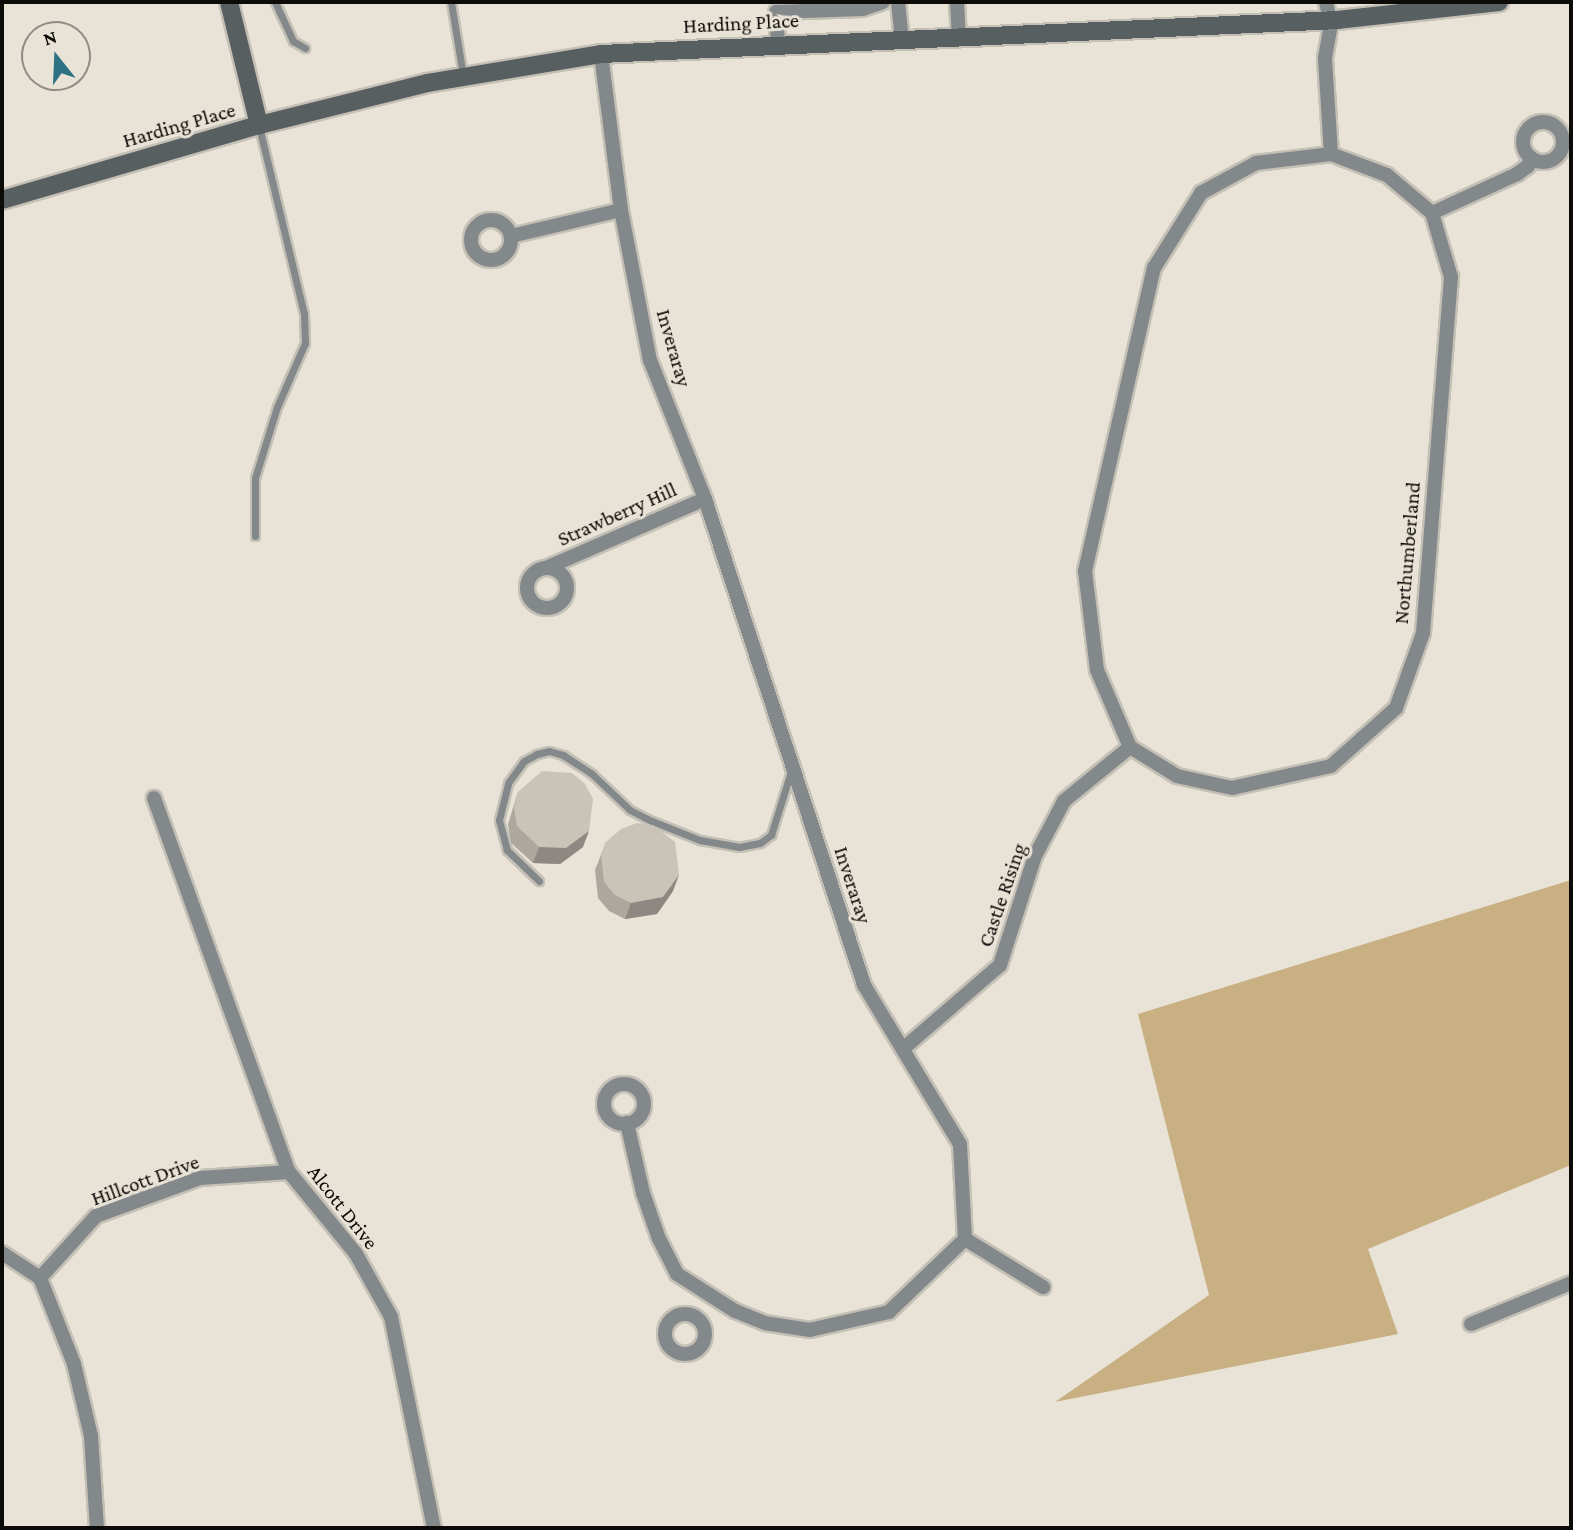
<!DOCTYPE html>
<html>
<head>
<meta charset="utf-8">
<style>
	body { margin:0 }
	#map { position:relative; width:1573px; height:1530px; overflow:hidden; background:#e8e2d7; font-family:"Crimson Pro",serif }
	div>[style] { position:absolute }
	.green>* { inset:0; background:#c9b083 }
	.roads { filter:drop-shadow(2px 0 #c5c0b6) drop-shadow(-2px 0 #c5c0b6) drop-shadow(0 2px #c5c0b6) drop-shadow(0 -2px #c5c0b6) }
	.lane>* { height:7px; margin:-3.5px; padding:0 3.5px; transform-origin:3.5px; border-radius:3.5px; background:#83898b }
	.street>* { height:14px; margin:-7px; padding:0 7px; transform-origin:7px; border-radius:7px; background:#83898b }
	.street>.ring { margin:-7px; padding:0; box-sizing:content-box; background:none; border:14px solid #83898b; border-radius:50% }
	.secondary>* { height:18px; margin:-9px; padding:0 9px; transform-origin:9px; border-radius:9px; background:#575f61 }
	.wall>* { inset:0; background:#ada89e }
	.shaded-wall>* { inset:0; background:#8d8881 }
	.building>* { inset:0; background:#c9c3b8 }
	span { translate:-50% -50%; white-space:nowrap; text-align:center; line-height:1.15; -webkit-text-stroke:6px #e8e2d7; paint-order:stroke }
	.street-label { font-size:21px; color:#0d0b08 }
	.frame { position:absolute; inset:0; border:4px solid #0d0b08; pointer-events:none }
	.north { position:absolute; left:21px; top:21px; width:70px; height:70px; box-sizing:border-box; background:#e8e2d7; border:2px solid #908c84; border-radius:50%; rotate:342deg; font-size:19px; font-weight:700; line-height:28px; text-align:center; color:#0d0b08 }
	.north::after { content:''; display:block; margin:auto; width:24px; height:32px; background:#2e7182; clip-path:polygon(50% 0,100% 100%,50% 72%,0 100%) }
</style>
</head>
<body>
<div id="map">
	<div class="green">
		<i style="clip-path:polygon(1571px 880px,1571px 1165px,1368px 1249px,1398px 1334px,1055px 1402px,1209px 1295px,1138px 1014px)"></i>
	</div>
	<div class="roads">
		<div class="lane">
			<i style="left:275px;top:2px;width:43px;rotate:65.2deg"></i>
			<i style="left:293px;top:41px;width:14px;rotate:30deg"></i>
			<i style="left:451px;top:2px;width:74px;rotate:80.7deg"></i>
			<i style="left:255px;top:536px;width:58px;rotate:-90deg"></i>
			<i style="left:255px;top:478px;width:74px;rotate:-72.8deg"></i>
			<i style="left:277px;top:407px;width:70px;rotate:-66.4deg"></i>
			<i style="left:305px;top:343px;width:29px;rotate:-92deg"></i>
			<i style="left:304px;top:314px;width:193px;rotate:-103.5deg"></i>
			<i style="left:539px;top:881px;width:45px;rotate:-135.9deg"></i>
			<i style="left:507px;top:850px;width:31px;rotate:-105deg"></i>
			<i style="left:499px;top:820px;width:38px;rotate:-76deg"></i>
			<i style="left:508px;top:783px;width:27px;rotate:-54deg"></i>
			<i style="left:524px;top:761px;width:15px;rotate:-28deg"></i>
			<i style="left:537px;top:754px;width:12px;rotate:-14deg"></i>
			<i style="left:549px;top:751px;width:15px;rotate:16deg"></i>
			<i style="left:563px;top:755px;width:35px;rotate:33deg"></i>
			<i style="left:592px;top:774px;width:52px;rotate:43.5deg"></i>
			<i style="left:630px;top:810px;width:25px;rotate:27deg"></i>
			<i style="left:652px;top:821px;width:52px;rotate:21.6deg"></i>
			<i style="left:700px;top:840px;width:40px;rotate:10deg"></i>
			<i style="left:739px;top:847px;width:21px;rotate:-11deg"></i>
			<i style="left:760px;top:843px;width:14px;rotate:-36deg"></i>
			<i style="left:771px;top:835px;width:67px;rotate:-72.6deg"></i>
		</div>
		<div class="street">
			<i style="left:898px;top:2px;width:38px;rotate:84deg"></i>
			<i style="left:957px;top:2px;width:37px;rotate:87deg"></i>
			<i style="left:1326px;top:2px;width:19px;rotate:78deg"></i>
			<i style="left:778px;top:45px;width:33px;rotate:-93deg"></i>
			<i style="left:776px;top:12px;width:87px;rotate:-2deg"></i>
			<i style="left:863px;top:9px;width:21px;rotate:-19deg"></i>
			<i style="left:601px;top:54px;width:157px;rotate:82.7deg"></i>
			<i style="left:621px;top:210px;width:153px;rotate:79.1deg"></i>
			<i style="left:650px;top:360px;width:149px;rotate:68.4deg"></i>
			<i style="left:705px;top:499px;width:511px;rotate:71.88deg"></i>
			<i style="left:864px;top:985px;width:186px;rotate:58.9deg"></i>
			<i style="left:960px;top:1144px;width:95px;rotate:87deg"></i>
			<i style="left:965px;top:1239px;width:105px;rotate:136.2deg"></i>
			<i style="left:889px;top:1312px;width:81px;rotate:167.2deg"></i>
			<i style="left:810px;top:1330px;width:46px;rotate:-171.2deg"></i>
			<i style="left:765px;top:1323px;width:32px;rotate:-158deg"></i>
			<i style="left:735px;top:1311px;width:69px;rotate:-147.5deg"></i>
			<i style="left:677px;top:1274px;width:39px;rotate:-117deg"></i>
			<i style="left:659px;top:1239px;width:49px;rotate:-109.2deg"></i>
			<i style="left:643px;top:1193px;width:72px;rotate:-102.9deg"></i>
			<i class="ring" style="left:1523px;top:122px;width:26px;height:26px"></i>
			<i style="left:1331px;top:154px;width:60px;rotate:20.6deg"></i>
			<i style="left:1387px;top:175px;width:59px;rotate:40.2deg"></i>
			<i style="left:1432px;top:213px;width:67px;rotate:73.5deg"></i>
			<i style="left:1451px;top:277px;width:357px;rotate:94.5deg"></i>
			<i style="left:1423px;top:633px;width:80px;rotate:109.8deg"></i>
			<i style="left:1396px;top:708px;width:87px;rotate:138.3deg"></i>
			<i style="left:1331px;top:766px;width:101px;rotate:167.5deg"></i>
			<i style="left:1232px;top:788px;width:56px;rotate:-167.7deg"></i>
			<i style="left:1177px;top:776px;width:55px;rotate:-148.3deg"></i>
			<i style="left:1130px;top:747px;width:84px;rotate:-113.2deg"></i>
			<i style="left:1097px;top:670px;width:100px;rotate:-96.9deg"></i>
			<i style="left:1085px;top:571px;width:311px;rotate:-77.2deg"></i>
			<i style="left:1154px;top:268px;width:89px;rotate:-57.9deg"></i>
			<i style="left:1201px;top:193px;width:63px;rotate:-28.6deg"></i>
			<i style="left:1256px;top:163px;width:76px;rotate:-6.8deg"></i>
			<i style="left:1331px;top:154px;width:96px;rotate:-93.6deg"></i>
			<i style="left:1325px;top:58px;width:39px;rotate:-80deg"></i>
			<i style="left:1432px;top:213px;width:94px;rotate:-24.6deg"></i>
			<i style="left:1517px;top:174px;width:14px;rotate:-36deg"></i>
			<i style="left:1528px;top:166px;width:9px;rotate:-72deg"></i>
			<i class="ring" style="left:471px;top:220px;width:26px;height:26px"></i>
			<i style="left:511px;top:236px;width:113px;rotate:-13.3deg"></i>
			<i class="ring" style="left:527px;top:568px;width:26px;height:26px"></i>
			<i style="left:546px;top:568px;width:173px;rotate:-23.5deg"></i>
			<i style="left:154px;top:798px;width:398px;rotate:70.2deg"></i>
			<i style="left:289px;top:1172px;width:106px;rotate:50.7deg"></i>
			<i style="left:356px;top:1254px;width:72px;rotate:60.9deg"></i>
			<i style="left:391px;top:1317px;width:215px;rotate:78.5deg"></i>
			<i style="left:904px;top:1048px;width:127px;rotate:-40.8deg"></i>
			<i style="left:1000px;top:965px;width:114px;rotate:-72.2deg"></i>
			<i style="left:1035px;top:856px;width:62px;rotate:-62.2deg"></i>
			<i style="left:1064px;top:801px;width:85px;rotate:-39.3deg"></i>
			<i class="ring" style="left:604px;top:1084px;width:26px;height:26px"></i>
			<i style="left:965px;top:1239px;width:92px;rotate:31.6deg"></i>
			<i style="left:2px;top:1253px;width:45px;rotate:33.3deg"></i>
			<i style="left:40px;top:1278px;width:92px;rotate:68.4deg"></i>
			<i style="left:74px;top:1364px;width:74px;rotate:76.7deg"></i>
			<i style="left:91px;top:1436px;width:92px;rotate:86.3deg"></i>
			<i style="left:40px;top:1278px;width:84px;rotate:-47.9deg"></i>
			<i style="left:96px;top:1216px;width:111px;rotate:-20.1deg"></i>
			<i style="left:200px;top:1178px;width:89px;rotate:-3.9deg"></i>
			<i class="ring" style="left:665px;top:1314px;width:26px;height:26px"></i>
			<i style="left:1471px;top:1324px;width:108px;rotate:-22.3deg"></i>
		</div>
		<div class="secondary">
			<i style="left:229px;top:2px;width:127px;rotate:76.3deg"></i>
			<i style="left:2px;top:200px;width:268px;rotate:-16.3deg"></i>
			<i style="left:259px;top:125px;width:174px;rotate:-14deg"></i>
			<i style="left:428px;top:83px;width:175px;rotate:-9.5deg"></i>
			<i style="left:601px;top:54px;width:737px;rotate:-2.64deg"></i>
			<i style="left:1337px;top:20px;width:163px;rotate:-6.3deg"></i>
		</div>
	</div>
	<div class="wall">
		<i style="clip-path:polygon(518px 792px,583px 847px,560px 864px,533px 863px,511px 843px,508px 824px)"></i>
		<i style="clip-path:polygon(606px 842px,673px 891px,657px 914px,625px 919px,609px 911px,598px 898px,595px 870px)"></i>
	</div>
	<div class="shaded-wall">
		<i style="clip-path:polygon(589px 831px,583px 847px,560px 864px,533px 863px,539px 847px)"></i>
		<i style="clip-path:polygon(679px 875px,673px 891px,657px 914px,625px 919px,631px 903px)"></i>
	</div>
	<div class="building">
		<i style="clip-path:polygon(542px 771px,572px 773px,585px 784px,593px 799px,589px 831px,566px 848px,539px 847px,517px 826px,514px 808px,518px 792px)"></i>
		<i style="clip-path:polygon(637px 823px,653px 825px,675px 842px,679px 875px,663px 897px,631px 903px,615px 895px,604px 882px,601px 854px,606px 842px,621px 829px)"></i>
	</div>
	<div class="street-label">
		<span style="left:741px;top:23px;rotate:-3deg">Harding Place</span>
		<span style="left:179px;top:125px;rotate:-16deg">Harding Place</span>
		<span style="left:674px;top:348px;rotate:74deg">Inveraray</span>
		<span style="left:617px;top:514px;rotate:-24deg">Strawberry Hill</span>
		<span style="left:1407px;top:553px;rotate:-85deg">Northumberland</span>
		<span style="left:853px;top:885px;rotate:72deg">Inveraray</span>
		<span style="left:1002px;top:895px;rotate:-71deg">Castle Rising</span>
		<span style="left:145px;top:1180px;rotate:-20deg">Hillcott Drive</span>
		<span style="left:343px;top:1207px;rotate:52deg">Alcott Drive</span>
	</div>
	<div class="frame"></div>
	<div class="north">N</div>
</div>
</body>
</html>
